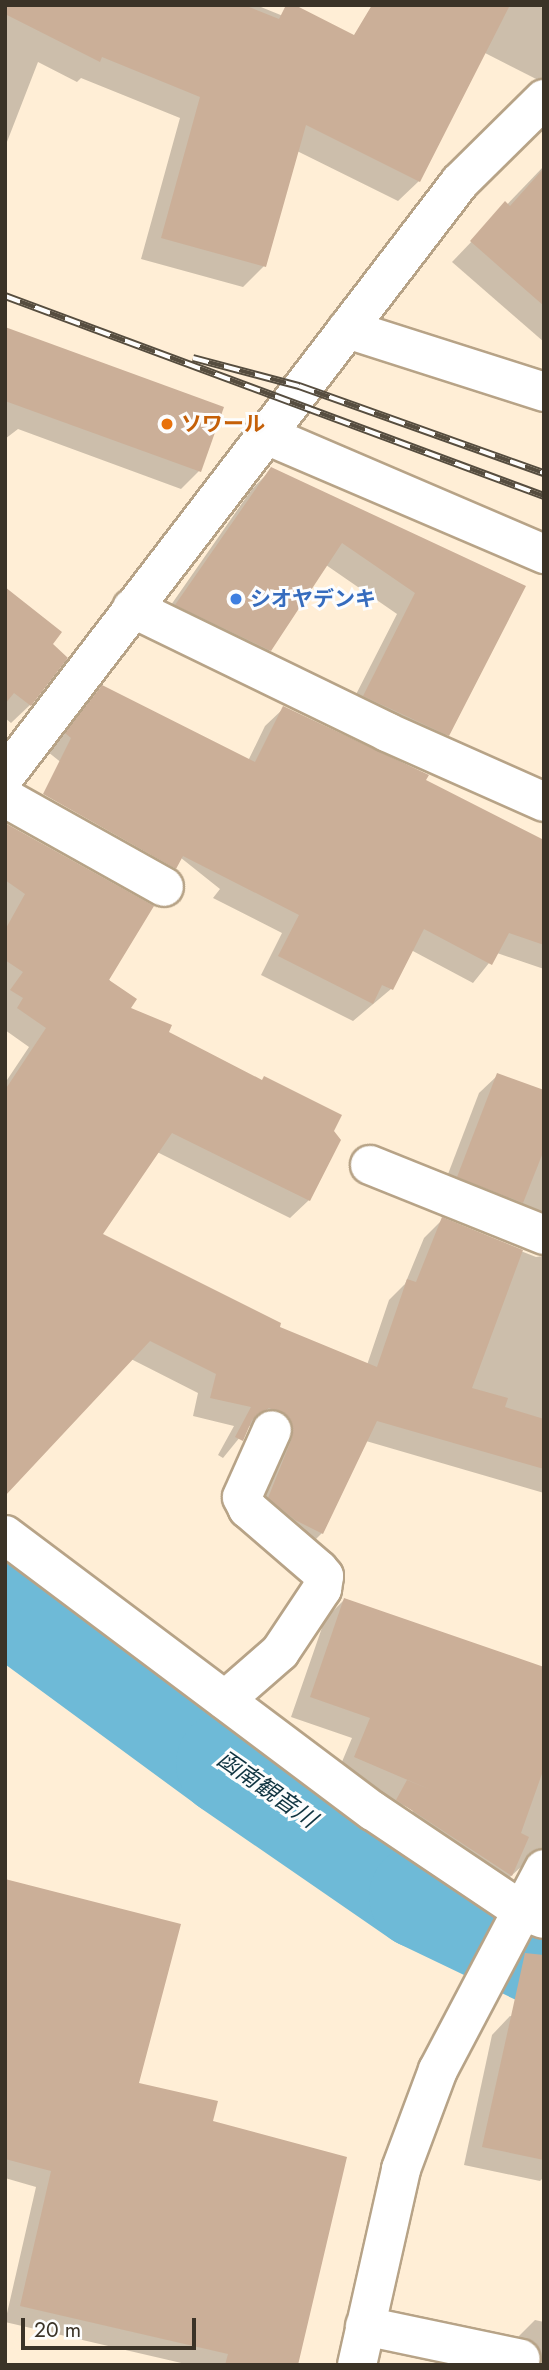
<!DOCTYPE html>
<html>
<head>
<meta charset="utf-8">
<style>
	body { margin:0 }
	#map { position:relative; width:549px; height:2370px; overflow:hidden; background:#ffeed6; font-family:Jost,"Noto Sans JP",sans-serif }
	div>[style] { position:absolute }
	.shadow>* { inset:0; background:#0003 }
	.river>* { height:105px; margin:-52.5px; padding:0 52.5px; transform-origin:52.5px; border-radius:52.5px; background:#6ebad7 }
	.building>* { inset:0; background:#cbaf98 }
	.roads { filter:drop-shadow(2px 0 #b7a387) drop-shadow(-2px 0 #b7a387) drop-shadow(0 2px #b7a387) drop-shadow(0 -2px #b7a387) }
	.minor>* { height:38px; margin:-19px; padding:0 19px; transform-origin:19px; border-radius:19px; background:#fff }
	.rail>* { height:8px; margin-top:-4px; transform-origin:0; background:repeating-linear-gradient(90deg,#fdfdfd 0 16px,#564d3f 0 32px); box-sizing:border-box; border-block:2px solid #564d3f }
	.dots>* { width:19px; height:19px; translate:-50% -50%; box-sizing:border-box; border:4px solid #fdfdfd; border-radius:50% }
	span { translate:-50% -50%; white-space:nowrap; text-align:center; line-height:1.15; -webkit-text-stroke:6px #fdfdfd; paint-order:stroke }
	.food-label { font-size:21px; color:#c56008; font-weight:700 }
	.left { translate:0 -50%; text-align:left }
	.shop-label { font-size:21px; color:#366cbe; font-weight:700 }
	.water-label { font-size:23px; color:#103441; font-style:italic }
	.frame { position:absolute; inset:0; border:7px solid #3b3327; pointer-events:none }
	.scale { position:absolute; left:21px; top:2318px; width:175px; height:32px; box-sizing:border-box; border:4px solid #3b3327; border-top:0; padding-left:9px; font-size:21px; line-height:24px; white-space:nowrap; color:#3b3327; -webkit-text-stroke:5px #fdfdfd; paint-order:stroke }
</style>
</head>
<body>
<div id="map">
	<div class="shadow">
		<i style="clip-path:polygon(5px 5px,256px 5px,465px 90px,419px 181px,398px 201px,297px 151px,264px 266px,243px 287px,141px 259px,180px 118px,81px 78px,77px 82px,38px 62px,5px 147px)"></i>
		<i style="clip-path:polygon(391px 5px,538px 5px,544px 9px,544px 83px)"></i>
		<i style="clip-path:polygon(544px 166px,544px 342px,452px 262px)"></i>
		<i style="clip-path:polygon(5px 329px,199px 471px,181px 489px,18px 429px,5px 439px)"></i>
		<i style="clip-path:polygon(272px 469px,524px 587px,447px 734px,428px 754px,345px 716px,397px 614px,326px 565px,270px 650px,250px 670px,157px 625px,252px 489px)"></i>
		<i style="clip-path:polygon(5px 589px,51px 644px,30px 705px,11px 723px,5px 718px)"></i>
		<i style="clip-path:polygon(102px 687px,248px 761px,265px 726px,284px 708px,544px 842px,544px 969px,497px 953px,473px 983px,411px 950px,391px 989px,353px 1021px,261px 975px,282px 933px,213px 898px,220px 889px,48px 752px)"></i>
		<i style="clip-path:polygon(5px 825px,129px 1009px,332px 1131px,309px 1200px,290px 1218px,157px 1152px,101px 1235px,278px 1328px,367px 1365px,389px 1300px,405px 1284px,424px 1238px,442px 1220px,536px 1257px,544px 1256px,544px 1493px,366px 1441px,322px 1533px,304px 1551px,251px 1517px,271px 1435px,249px 1426px,223px 1458px,218px 1455px,234px 1426px,193px 1416px,198px 1393px,131px 1359px,5px 1494px,5px 1083px,29px 1047px,5px 1030px)"></i>
		<i style="clip-path:polygon(498px 1075px,544px 1092px,544px 1245px,440px 1195px,479px 1093px)"></i>
		<i style="clip-path:polygon(344px 1600px,544px 1670px,544px 1884px,543px 1876px,522px 1866px,491px 1894px,397px 1833px,414px 1810px,336px 1776px,352px 1738px,291px 1717px,325px 1619px)"></i>
		<i style="clip-path:polygon(5px 1880px,137px 2085px,211px 2122px,297px 2365px,190px 2365px,5px 2322px,36px 2187px,5px 2178px)"></i>
		<i style="clip-path:polygon(510px 2016px,544px 2023px,544px 2177px,540px 2181px,464px 2165px,492px 2035px)"></i>
		<i style="clip-path:polygon(535px 2320px,544px 2322px,544px 2365px,523px 2365px,514px 2356px,519px 2336px)"></i>
	</div>
	<div class="river">
		<i style="left:5px;top:1599px;width:277px;rotate:36.3deg"></i>
		<i style="left:228px;top:1763px;width:234px;rotate:34.6deg"></i>
		<i style="left:421px;top:1896px;width:136px;rotate:25.6deg"></i>
	</div>
	<div class="building">
		<i style="clip-path:polygon(5px 5px,244px 5px,279px 19px,286px 5px,295px 5px,354px 35px,372px 5px,510px 5px,420px 182px,306px 125px,266px 267px,161px 238px,200px 97px,102px 57px,100px 62px,5px 14px)"></i>
		<i style="clip-path:polygon(544px 168px,544px 306px,470px 241px,505px 201px,510px 206px)"></i>
		<i style="clip-path:polygon(5px 327px,224px 407px,201px 472px,5px 401px)"></i>
		<i style="clip-path:polygon(271px 467px,526px 586px,449px 736px,363px 696px,415px 593px,342px 543px,271px 651px,175px 605px)"></i>
		<i style="clip-path:polygon(5px 587px,62px 632px,53px 644px,68px 658px,31px 706px,14px 693px,5px 704px)"></i>
		<i style="clip-path:polygon(102px 685px,255px 762px,283px 706px,429px 775px,426px 780px,544px 840px,544px 945px,509px 933px,492px 965px,424px 929px,393px 990px,382px 985px,373px 1004px,278px 956px,299px 915px,183px 856px,176px 869px,43px 794px,71px 738px,65px 733px)"></i>
		<i style="clip-path:polygon(5px 823px,154px 906px,109px 980px,137px 999px,131px 1008px,172px 1025px,169px 1032px,262px 1080px,264px 1076px,342px 1115px,334px 1131px,341px 1140px,310px 1201px,172px 1133px,103px 1234px,281px 1323px,280px 1327px,377px 1367px,407px 1279px,416px 1282px,442px 1217px,523px 1250px,472px 1388px,508px 1398px,505px 1407px,544px 1419px,544px 1469px,377px 1421px,323px 1534px,295px 1520px,268px 1498px,292px 1438px,289px 1417px,269px 1408px,252px 1420px,243px 1441px,235px 1437px,251px 1407px,210px 1398px,216px 1374px,150px 1341px,5px 1496px,5px 1090px,46px 1028px,17px 1008px,23px 998px,10px 990px,23px 972px,5px 960px,5px 930px,25px 894px,5px 880px)"></i>
		<i style="clip-path:polygon(497px 1073px,544px 1090px,544px 1150px,523px 1203px,457px 1177px)"></i>
		<i style="clip-path:polygon(344px 1598px,544px 1667px,544px 1768px,521px 1833px,529px 1837px,512px 1876px,396px 1800px,407px 1780px,431px 1790px,354px 1757px,370px 1718px,310px 1697px)"></i>
		<i style="clip-path:polygon(5px 1879px,181px 1924px,139px 2083px,218px 2101px,213px 2121px,347px 2157px,298px 2365px,225px 2365px,228px 2354px,20px 2306px,51px 2171px,5px 2159px)"></i>
		<i style="clip-path:polygon(525px 1953px,544px 1955px,544px 2160px,482px 2147px)"></i>
	</div>
	<div class="roads">
		<div class="minor">
			<i style="left:347px;top:329px;width:207px;rotate:17.7deg"></i>
			<i style="left:264px;top:434px;width:305px;rotate:23.2deg"></i>
			<i style="left:132px;top:608px;width:284px;rotate:25.9deg"></i>
			<i style="left:387px;top:732px;width:172px;rotate:24deg"></i>
			<i style="left:5px;top:776px;width:748px;rotate:-52.55deg"></i>
			<i style="left:460px;top:182px;width:118px;rotate:-44.7deg"></i>
			<i style="left:5px;top:798px;width:182px;rotate:29.2deg"></i>
			<i style="left:370px;top:1165px;width:188px;rotate:21.9deg"></i>
			<i style="left:5px;top:1535px;width:460px;rotate:36.9deg"></i>
			<i style="left:373px;top:1811px;width:179px;rotate:33.9deg"></i>
			<i style="left:522px;top:1911px;width:23px;rotate:20deg"></i>
			<i style="left:225px;top:1700px;width:73px;rotate:-41.1deg"></i>
			<i style="left:280px;top:1652px;width:76px;rotate:-56.3deg"></i>
			<i style="left:322px;top:1589px;width:13px;rotate:-81deg"></i>
			<i style="left:324px;top:1576px;width:8px;rotate:-130deg"></i>
			<i style="left:319px;top:1570px;width:94px;rotate:-139.3deg"></i>
			<i style="left:248px;top:1509px;width:13px;rotate:-117deg"></i>
			<i style="left:242px;top:1497px;width:73px;rotate:-65.9deg"></i>
			<i style="left:365px;top:2326px;width:159px;rotate:11.9deg"></i>
			<i style="left:357px;top:2365px;width:201px;rotate:-77.3deg"></i>
			<i style="left:401px;top:2169px;width:106px;rotate:-69.5deg"></i>
			<i style="left:438px;top:2070px;width:227px;rotate:-62.2deg"></i>
		</div>
	</div>
	<div class="rail">
		<i style="left:5px;top:296px;width:575px;rotate:20.36deg"></i>
		<i style="left:193px;top:358px;width:110px;rotate:14.8deg"></i>
		<i style="left:299px;top:386px;width:260px;rotate:19.6deg"></i>
	</div>
	<div class="dots">
		<i style="left:167px;top:424px;background:#e8710a"></i>
		<i style="left:236px;top:599px;background:#3f7fe0"></i>
	</div>
	<div class="food-label">
		<span class="left" style="left:181px;top:424px">ソワール</span>
	</div>
	<div class="shop-label">
		<span class="left" style="left:250px;top:599px">シオヤデンキ</span>
	</div>
	<div class="water-label">
		<span style="left:267px;top:1789px;rotate:35deg">函南観音川</span>
	</div>
	<div class="frame"></div>
	<div class="scale">20 m</div>
</div>
</body>
</html>
